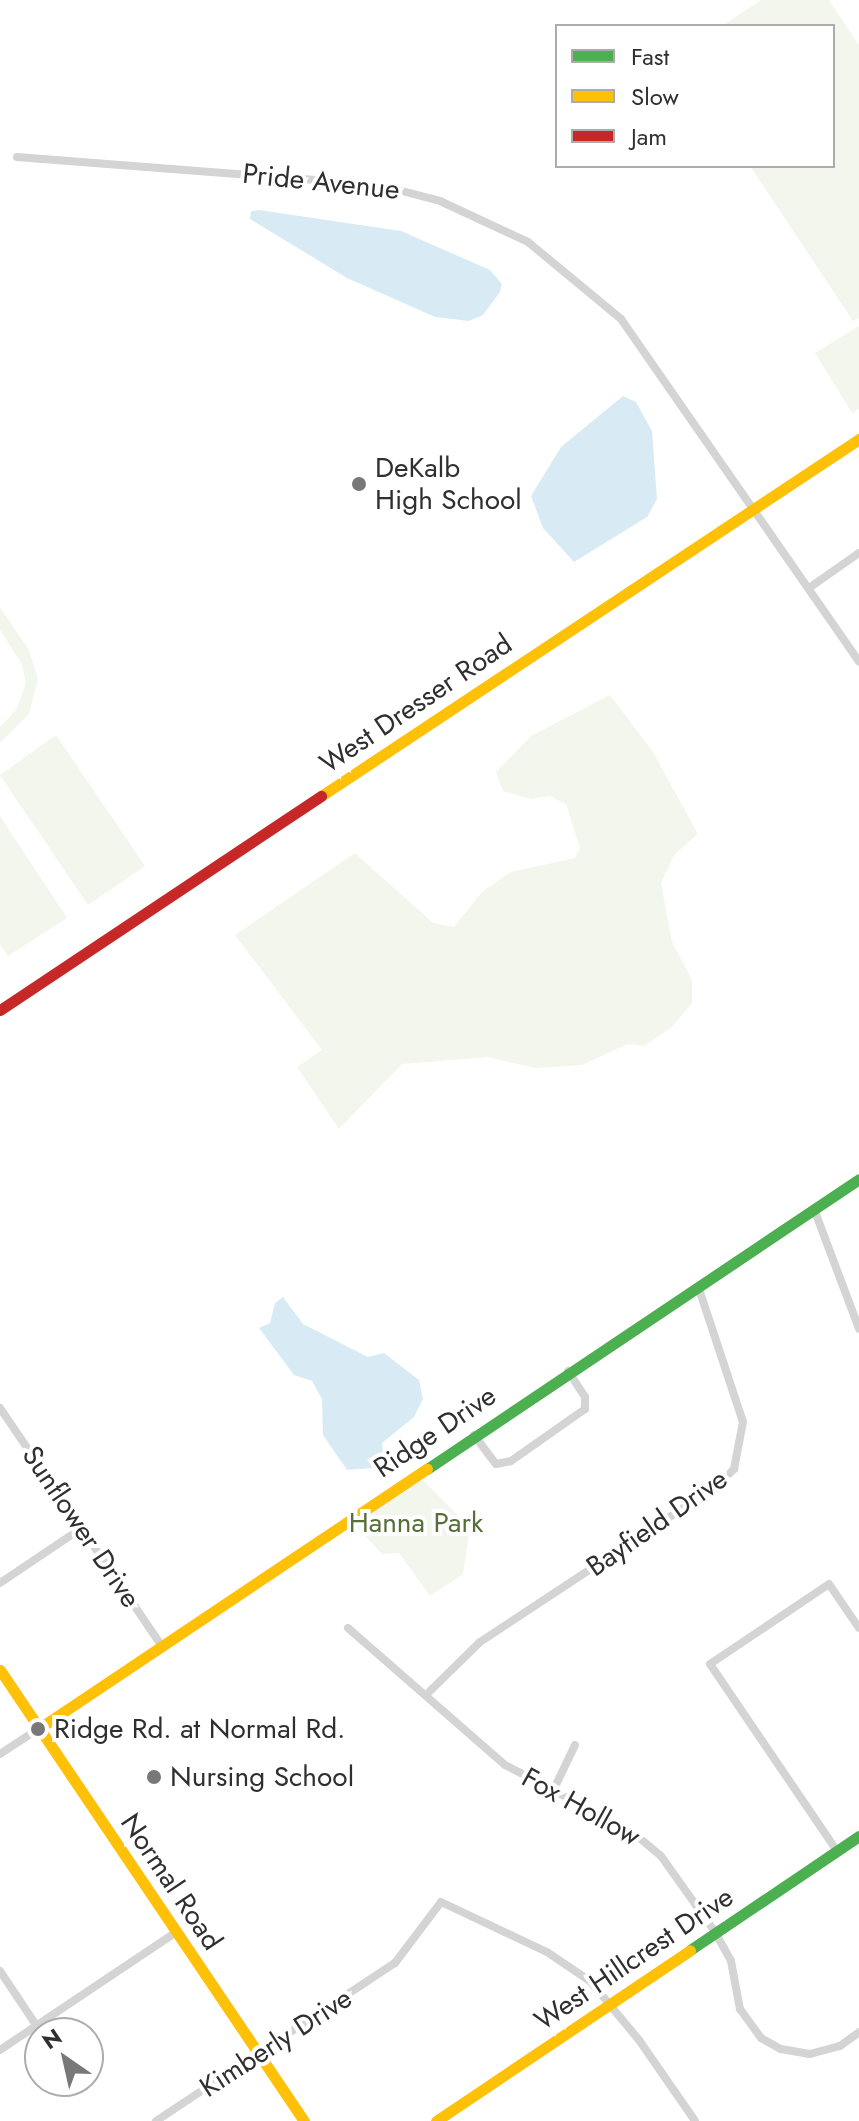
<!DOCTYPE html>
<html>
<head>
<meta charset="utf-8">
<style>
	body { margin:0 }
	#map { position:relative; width:859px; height:2121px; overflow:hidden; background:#fff; font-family:Jost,sans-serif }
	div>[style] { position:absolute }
	.green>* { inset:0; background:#f2f6ec }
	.water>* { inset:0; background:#d8ebf4 }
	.street>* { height:8px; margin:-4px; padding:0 4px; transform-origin:4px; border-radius:4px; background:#d4d4d4 }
	.fast>* { height:11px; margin:-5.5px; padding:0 5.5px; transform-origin:5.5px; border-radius:5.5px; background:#4caf50 }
	.slow>* { height:11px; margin:-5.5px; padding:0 5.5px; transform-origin:5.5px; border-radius:5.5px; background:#ffc107 }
	.jam>* { height:11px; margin:-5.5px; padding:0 5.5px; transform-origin:5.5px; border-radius:5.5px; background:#c62828 }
	.dots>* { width:22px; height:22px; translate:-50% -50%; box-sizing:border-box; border:4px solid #fff; border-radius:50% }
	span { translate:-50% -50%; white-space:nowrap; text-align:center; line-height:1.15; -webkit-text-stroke:8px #fff; paint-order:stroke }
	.street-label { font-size:28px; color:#2f2f2f }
	.poi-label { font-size:28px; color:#2f2f2f }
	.left { translate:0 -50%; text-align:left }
	.park-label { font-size:28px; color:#576f39 }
	.legend { position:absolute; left:555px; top:24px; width:280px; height:144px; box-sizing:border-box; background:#fff; border:2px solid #acacac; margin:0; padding:10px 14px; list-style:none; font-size:24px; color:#2f2f2f }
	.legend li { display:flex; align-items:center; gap:16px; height:40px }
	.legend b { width:40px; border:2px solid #acacac }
	.north { position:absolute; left:24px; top:2017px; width:80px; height:80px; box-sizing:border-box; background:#fff; border:2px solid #acacac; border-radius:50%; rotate:326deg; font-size:22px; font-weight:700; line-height:32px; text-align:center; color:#2f2f2f }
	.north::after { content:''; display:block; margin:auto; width:28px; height:36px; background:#787878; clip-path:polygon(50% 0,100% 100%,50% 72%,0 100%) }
</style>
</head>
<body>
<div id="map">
	<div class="green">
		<i style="clip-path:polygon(761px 0,829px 0,859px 45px,859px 318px,853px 321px,750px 166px,833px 166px,833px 26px,722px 26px)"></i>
		<i style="clip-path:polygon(859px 326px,859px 409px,852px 413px,815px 353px)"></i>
		<i style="clip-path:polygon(0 607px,29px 650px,38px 679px,29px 714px,0 743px,0 727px,16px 710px,26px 683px,22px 664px,0 630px)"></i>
		<i style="clip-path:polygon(610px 695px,653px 752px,698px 834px,674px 855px,661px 883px,672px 942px,692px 980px,692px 1003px,672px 1027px,644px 1046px,628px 1044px,582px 1065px,535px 1068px,488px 1057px,402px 1064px,339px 1129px,297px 1067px,322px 1050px,235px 935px,355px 853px,433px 923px,454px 927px,482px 892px,511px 872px,575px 858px,580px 848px,566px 804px,550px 796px,531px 799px,503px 791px,496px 772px,531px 736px)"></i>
		<i style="clip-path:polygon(56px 735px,145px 866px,88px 905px,0 775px)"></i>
		<i style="clip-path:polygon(0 816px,67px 918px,8px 956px,0 944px)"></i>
		<i style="clip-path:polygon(420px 1477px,470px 1528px,463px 1574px,430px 1596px,399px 1553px,382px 1554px,353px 1523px)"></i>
	</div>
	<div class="water">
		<i style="clip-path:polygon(259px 210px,401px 231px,490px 270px,502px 284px,500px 292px,483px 315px,469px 321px,435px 317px,347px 278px,250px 219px,251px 211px)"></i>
		<i style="clip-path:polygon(623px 396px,636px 402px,652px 431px,657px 499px,647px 517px,574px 562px,543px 528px,531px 496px,561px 447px)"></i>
		<i style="clip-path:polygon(283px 1297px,303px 1324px,368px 1357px,384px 1353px,419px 1380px,423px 1399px,414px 1417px,382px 1443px,384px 1456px,373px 1468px,347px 1470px,323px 1435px,322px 1399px,312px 1381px,294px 1375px,259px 1328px,270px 1323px,275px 1303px)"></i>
	</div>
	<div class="street">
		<i style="left:17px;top:157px;width:363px;rotate:4.4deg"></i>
		<i style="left:379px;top:185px;width:63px;rotate:14.7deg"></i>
		<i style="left:440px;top:201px;width:97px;rotate:25deg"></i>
		<i style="left:528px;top:242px;width:121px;rotate:39.6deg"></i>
		<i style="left:621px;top:319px;width:417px;rotate:55.2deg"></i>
		<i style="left:809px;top:588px;width:61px;rotate:-35deg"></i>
		<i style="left:814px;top:1209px;width:128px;rotate:69.4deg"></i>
		<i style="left:0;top:1408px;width:288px;rotate:55.8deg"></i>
		<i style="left:474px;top:1435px;width:36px;rotate:53deg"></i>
		<i style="left:496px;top:1464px;width:15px;rotate:-11deg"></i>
		<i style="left:511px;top:1461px;width:90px;rotate:-35.1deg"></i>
		<i style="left:585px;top:1409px;width:12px;rotate:-90deg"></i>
		<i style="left:585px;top:1397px;width:31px;rotate:-123deg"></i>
		<i style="left:0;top:1583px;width:99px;rotate:-33.9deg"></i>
		<i style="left:348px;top:1628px;width:208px;rotate:41.1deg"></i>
		<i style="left:505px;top:1765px;width:141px;rotate:27.5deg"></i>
		<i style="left:630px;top:1830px;width:40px;rotate:40deg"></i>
		<i style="left:661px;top:1856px;width:93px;rotate:54.6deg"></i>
		<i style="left:715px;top:1932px;width:33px;rotate:61deg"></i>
		<i style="left:731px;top:1961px;width:49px;rotate:79.4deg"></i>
		<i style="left:740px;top:2009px;width:36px;rotate:54deg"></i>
		<i style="left:761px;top:2038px;width:23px;rotate:29deg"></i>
		<i style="left:781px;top:2049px;width:29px;rotate:10deg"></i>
		<i style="left:810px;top:2054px;width:31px;rotate:-15deg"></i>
		<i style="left:840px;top:2046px;width:24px;rotate:-36deg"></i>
		<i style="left:427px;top:1694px;width:74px;rotate:-44.5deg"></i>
		<i style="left:480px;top:1642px;width:285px;rotate:-33.4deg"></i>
		<i style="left:718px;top:1485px;width:23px;rotate:-45deg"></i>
		<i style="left:734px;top:1469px;width:48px;rotate:-79.2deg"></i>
		<i style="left:743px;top:1422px;width:143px;rotate:-108.3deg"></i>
		<i style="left:0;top:1754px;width:45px;rotate:-33.3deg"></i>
		<i style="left:553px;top:1791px;width:51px;rotate:-64.4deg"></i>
		<i style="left:837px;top:1851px;width:226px;rotate:-124.2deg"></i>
		<i style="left:710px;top:1664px;width:143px;rotate:-33.9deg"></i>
		<i style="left:829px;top:1584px;width:53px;rotate:55.7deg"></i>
		<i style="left:0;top:1971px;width:65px;rotate:56.3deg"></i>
		<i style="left:0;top:2050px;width:212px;rotate:-33.8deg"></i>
		<i style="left:156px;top:2121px;width:287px;rotate:-33.5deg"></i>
		<i style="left:395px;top:1963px;width:76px;rotate:-53deg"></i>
		<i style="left:441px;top:1902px;width:117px;rotate:25.3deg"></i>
		<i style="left:547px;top:1952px;width:52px;rotate:34deg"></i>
		<i style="left:590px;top:1981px;width:77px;rotate:50.3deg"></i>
		<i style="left:639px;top:2040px;width:98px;rotate:55.3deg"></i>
	</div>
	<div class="fast">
		<i style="left:427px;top:1469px;width:520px;rotate:-33.87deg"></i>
		<i style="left:690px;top:1950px;width:204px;rotate:-34deg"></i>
	</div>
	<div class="slow">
		<i style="left:321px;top:796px;width:646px;rotate:-33.57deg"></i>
		<i style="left:0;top:1670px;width:544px;rotate:56.02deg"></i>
		<i style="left:38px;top:1729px;width:468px;rotate:-33.8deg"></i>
		<i style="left:436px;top:2121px;width:306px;rotate:-33.9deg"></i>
	</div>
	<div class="jam">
		<i style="left:0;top:1010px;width:386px;rotate:-33.7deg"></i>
	</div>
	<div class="dots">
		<i style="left:359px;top:484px;background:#787878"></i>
		<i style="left:38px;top:1729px;background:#787878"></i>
		<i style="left:154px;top:1777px;background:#787878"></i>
	</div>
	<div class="street-label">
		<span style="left:321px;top:182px;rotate:6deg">Pride Avenue</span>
		<span style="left:416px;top:704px;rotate:-34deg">West Dresser Road</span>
		<span style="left:435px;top:1432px;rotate:-34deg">Ridge Drive</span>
		<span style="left:657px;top:1523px;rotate:-35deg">Bayfield Drive</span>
		<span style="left:81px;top:1527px;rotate:56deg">Sunflower Drive</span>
		<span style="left:581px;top:1807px;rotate:29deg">Fox Hollow</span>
		<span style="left:171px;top:1882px;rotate:56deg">Normal Road</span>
		<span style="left:634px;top:1959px;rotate:-34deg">West Hillcrest Drive</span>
		<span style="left:276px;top:2043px;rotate:-33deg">Kimberly Drive</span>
	</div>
	<div class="poi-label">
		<span class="left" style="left:375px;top:484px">DeKalb<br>High School</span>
		<span class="left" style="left:54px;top:1729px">Ridge Rd. at Normal Rd.</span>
		<span class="left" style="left:170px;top:1777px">Nursing School</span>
	</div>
	<div class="park-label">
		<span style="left:416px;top:1523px">Hanna Park</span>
	</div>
	<ul class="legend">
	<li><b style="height:10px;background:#4caf50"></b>Fast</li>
	<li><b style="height:10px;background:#ffc107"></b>Slow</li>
	<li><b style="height:10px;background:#c62828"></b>Jam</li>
	</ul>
	<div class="north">N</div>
</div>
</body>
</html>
